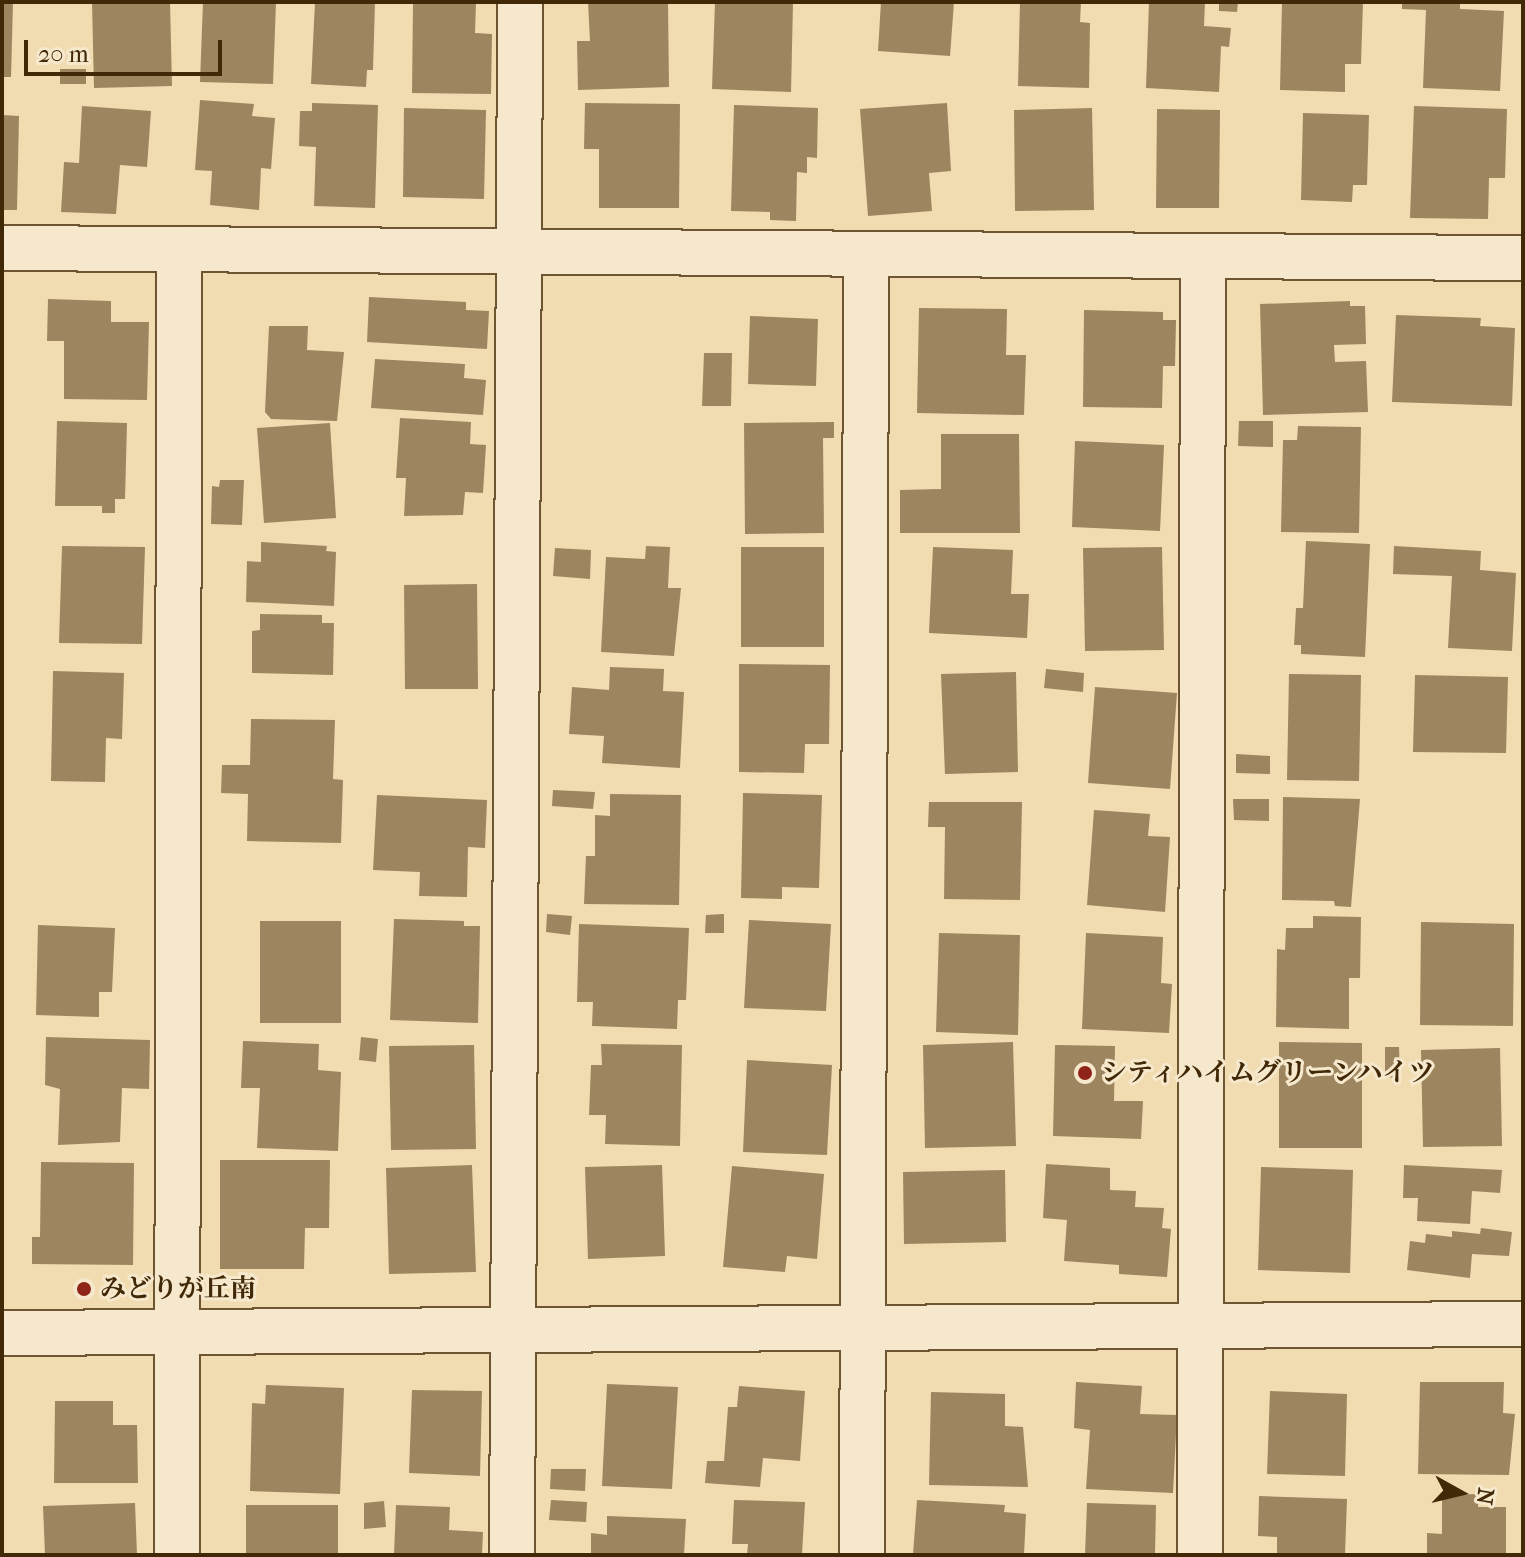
<!DOCTYPE html>
<html>
<head>
<meta charset="utf-8">
<style>
	body { margin:0 }
	#map { position:relative; width:1525px; height:1557px; overflow:hidden; background:#f1dbb1; font-family:"IM FELL French Canon","Noto Serif JP",serif }
	div>[style] { position:absolute }
	.building>* { inset:0; background:#9d855f }
	.roads { filter:drop-shadow(2px 0 #6d5531) drop-shadow(-2px 0 #6d5531) drop-shadow(0 2px #6d5531) drop-shadow(0 -2px #6d5531) }
	.minor>* { height:44px; margin:-22px; padding:0 22px; transform-origin:22px; border-radius:22px; background:#f6e8cc }
	.dots>* { width:22px; height:22px; translate:-50% -50%; box-sizing:border-box; border:4px solid #f6e8cc; border-radius:50% }
	span { translate:-50% -50%; white-space:nowrap; text-align:center; line-height:1.15; -webkit-text-stroke:6px #f6e8cc; paint-order:stroke }
	.poi-label { font-size:26px; color:#412806; font-weight:700 }
	.left { translate:0 -50%; text-align:left }
	.frame { position:absolute; inset:0; border:4px solid #412806; pointer-events:none }
	.north { position:absolute; left:1421px; top:1453px; width:80px; height:80px; -webkit-text-stroke:6px #f6e8cc; paint-order:stroke; rotate:98deg; font-size:22px; font-weight:700; line-height:32px; text-align:center; color:#412806 }
	.north::after { content:''; display:block; margin:auto; width:28px; height:36px; background:#412806; clip-path:polygon(50% 0,100% 100%,50% 72%,0 100%) }
	.scale { position:absolute; left:24px; top:40px; width:198px; height:36px; box-sizing:border-box; border:4px solid #412806; border-top:0; padding-left:10px; font-size:24px; line-height:28px; white-space:nowrap; color:#412806; -webkit-text-stroke:6px #f6e8cc; paint-order:stroke }
</style>
</head>
<body>
<div id="map">
	<div class="building">
		<i style="clip-path:polygon(2px 2px,13px 2px,11px 77px,2px 77px)"></i>
		<i style="clip-path:polygon(92px 2px,170px 2px,172px 86px,94px 88px)"></i>
		<i style="clip-path:polygon(203px 2px,276px 2px,273px 84px,200px 82px)"></i>
		<i style="clip-path:polygon(315px 2px,375px 2px,373px 70px,367px 70px,366px 87px,311px 84px)"></i>
		<i style="clip-path:polygon(413px 2px,476px 2px,475px 33px,492px 34px,491px 94px,412px 93px)"></i>
		<i style="clip-path:polygon(588px 2px,668px 2px,669px 87px,578px 90px,577px 41px,590px 41px)"></i>
		<i style="clip-path:polygon(715px 2px,793px 3px,791px 92px,712px 89px)"></i>
		<i style="clip-path:polygon(881px 2px,954px 2px,950px 56px,878px 51px)"></i>
		<i style="clip-path:polygon(1020px 2px,1081px 2px,1080px 22px,1090px 23px,1089px 88px,1018px 86px)"></i>
		<i style="clip-path:polygon(1149px 2px,1205px 2px,1204px 26px,1231px 28px,1229px 47px,1221px 46px,1219px 92px,1146px 88px)"></i>
		<i style="clip-path:polygon(1219px 2px,1238px 2px,1237px 12px,1219px 11px)"></i>
		<i style="clip-path:polygon(1282px 2px,1363px 2px,1361px 64px,1345px 64px,1345px 92px,1280px 90px)"></i>
		<i style="clip-path:polygon(1402px 2px,1460px 2px,1460px 9px,1504px 11px,1500px 91px,1423px 88px,1426px 10px,1402px 9px)"></i>
		<i style="clip-path:polygon(60px 69px,86px 69px,86px 84px,60px 84px)"></i>
		<i style="clip-path:polygon(200px 100px,254px 104px,252px 116px,275px 118px,271px 169px,261px 168px,259px 210px,210px 205px,212px 171px,195px 170px)"></i>
		<i style="clip-path:polygon(312px 103px,378px 105px,375px 208px,314px 206px,316px 147px,299px 146px,300px 111px,312px 111px)"></i>
		<i style="clip-path:polygon(585px 103px,680px 104px,679px 208px,599px 208px,599px 149px,584px 149px)"></i>
		<i style="clip-path:polygon(947px 103px,951px 171px,929px 173px,932px 211px,868px 216px,860px 109px)"></i>
		<i style="clip-path:polygon(734px 105px,818px 108px,817px 158px,807px 157px,807px 173px,797px 172px,796px 221px,770px 220px,770px 212px,731px 211px)"></i>
		<i style="clip-path:polygon(82px 106px,151px 111px,147px 167px,120px 165px,116px 214px,61px 212px,64px 162px,79px 163px)"></i>
		<i style="clip-path:polygon(1414px 106px,1507px 109px,1505px 178px,1489px 178px,1488px 219px,1410px 218px)"></i>
		<i style="clip-path:polygon(404px 108px,486px 110px,484px 199px,403px 197px)"></i>
		<i style="clip-path:polygon(1092px 108px,1094px 210px,1015px 211px,1014px 110px)"></i>
		<i style="clip-path:polygon(1157px 109px,1220px 110px,1219px 208px,1156px 208px)"></i>
		<i style="clip-path:polygon(1303px 113px,1369px 115px,1367px 185px,1353px 185px,1352px 202px,1301px 200px)"></i>
		<i style="clip-path:polygon(2px 115px,19px 116px,17px 210px,2px 210px)"></i>
		<i style="clip-path:polygon(369px 297px,466px 302px,466px 310px,489px 311px,487px 349px,367px 342px)"></i>
		<i style="clip-path:polygon(48px 299px,111px 301px,111px 322px,149px 322px,147px 400px,64px 399px,64px 341px,47px 341px)"></i>
		<i style="clip-path:polygon(1350px 301px,1350px 306px,1365px 306px,1366px 344px,1334px 345px,1335px 362px,1366px 361px,1368px 412px,1263px 415px,1260px 304px)"></i>
		<i style="clip-path:polygon(919px 308px,1007px 309px,1006px 355px,1026px 355px,1024px 415px,917px 413px)"></i>
		<i style="clip-path:polygon(1084px 310px,1163px 312px,1163px 320px,1176px 320px,1175px 366px,1163px 366px,1162px 408px,1083px 407px)"></i>
		<i style="clip-path:polygon(1396px 315px,1481px 318px,1480px 326px,1515px 328px,1512px 406px,1392px 402px)"></i>
		<i style="clip-path:polygon(750px 316px,818px 319px,816px 386px,748px 384px)"></i>
		<i style="clip-path:polygon(269px 326px,308px 326px,307px 350px,344px 352px,337px 421px,271px 419px,265px 412px)"></i>
		<i style="clip-path:polygon(704px 353px,732px 353px,731px 406px,702px 406px)"></i>
		<i style="clip-path:polygon(375px 359px,465px 364px,464px 378px,486px 380px,483px 415px,371px 408px)"></i>
		<i style="clip-path:polygon(400px 418px,471px 422px,470px 444px,486px 445px,483px 493px,465px 492px,463px 515px,404px 516px,406px 478px,396px 478px)"></i>
		<i style="clip-path:polygon(57px 421px,127px 423px,125px 499px,115px 499px,115px 513px,102px 513px,102px 506px,55px 506px)"></i>
		<i style="clip-path:polygon(1239px 421px,1273px 421px,1273px 447px,1238px 446px)"></i>
		<i style="clip-path:polygon(834px 422px,834px 438px,823px 438px,824px 533px,745px 534px,744px 423px)"></i>
		<i style="clip-path:polygon(330px 423px,336px 518px,264px 523px,257px 428px)"></i>
		<i style="clip-path:polygon(1298px 426px,1361px 427px,1359px 533px,1281px 532px,1283px 440px,1297px 440px)"></i>
		<i style="clip-path:polygon(941px 434px,1019px 434px,1020px 533px,900px 533px,900px 490px,941px 489px)"></i>
		<i style="clip-path:polygon(1075px 441px,1164px 445px,1160px 531px,1072px 527px)"></i>
		<i style="clip-path:polygon(220px 480px,244px 480px,242px 525px,211px 524px,212px 486px,219px 487px)"></i>
		<i style="clip-path:polygon(1306px 541px,1370px 544px,1365px 657px,1301px 654px,1301px 645px,1294px 645px,1296px 608px,1303px 608px)"></i>
		<i style="clip-path:polygon(261px 542px,327px 546px,326px 551px,336px 552px,334px 606px,246px 602px,247px 561px,261px 562px)"></i>
		<i style="clip-path:polygon(62px 546px,145px 547px,142px 644px,59px 643px)"></i>
		<i style="clip-path:polygon(646px 546px,670px 547px,668px 588px,681px 588px,674px 656px,601px 652px,606px 557px,645px 559px)"></i>
		<i style="clip-path:polygon(1394px 546px,1481px 551px,1480px 570px,1516px 573px,1512px 651px,1448px 648px,1452px 576px,1393px 574px)"></i>
		<i style="clip-path:polygon(741px 547px,824px 547px,824px 647px,741px 647px)"></i>
		<i style="clip-path:polygon(933px 547px,1013px 550px,1011px 594px,1029px 594px,1027px 638px,929px 633px)"></i>
		<i style="clip-path:polygon(1162px 547px,1164px 650px,1085px 651px,1083px 548px)"></i>
		<i style="clip-path:polygon(555px 548px,591px 550px,590px 579px,553px 576px)"></i>
		<i style="clip-path:polygon(477px 584px,478px 689px,405px 689px,404px 585px)"></i>
		<i style="clip-path:polygon(260px 614px,322px 615px,322px 623px,334px 623px,333px 675px,252px 673px,252px 631px,260px 630px)"></i>
		<i style="clip-path:polygon(739px 664px,830px 665px,829px 744px,805px 744px,804px 773px,739px 772px)"></i>
		<i style="clip-path:polygon(610px 667px,664px 669px,663px 691px,684px 692px,680px 768px,602px 763px,604px 736px,569px 734px,572px 687px,609px 690px)"></i>
		<i style="clip-path:polygon(1046px 669px,1084px 673px,1083px 692px,1044px 688px)"></i>
		<i style="clip-path:polygon(53px 671px,124px 673px,122px 739px,106px 738px,105px 782px,51px 781px)"></i>
		<i style="clip-path:polygon(1016px 672px,1018px 772px,945px 774px,941px 674px)"></i>
		<i style="clip-path:polygon(1289px 674px,1361px 675px,1359px 781px,1287px 780px)"></i>
		<i style="clip-path:polygon(1415px 675px,1508px 677px,1506px 753px,1413px 752px)"></i>
		<i style="clip-path:polygon(1095px 687px,1177px 693px,1170px 789px,1088px 783px)"></i>
		<i style="clip-path:polygon(251px 719px,335px 720px,333px 779px,343px 780px,341px 843px,247px 841px,248px 794px,221px 793px,222px 765px,250px 765px)"></i>
		<i style="clip-path:polygon(1236px 754px,1270px 756px,1270px 774px,1236px 773px)"></i>
		<i style="clip-path:polygon(553px 790px,595px 792px,593px 809px,552px 806px)"></i>
		<i style="clip-path:polygon(743px 793px,822px 795px,819px 888px,782px 887px,782px 899px,741px 898px)"></i>
		<i style="clip-path:polygon(610px 794px,681px 795px,679px 905px,584px 904px,586px 856px,595px 856px,595px 815px,610px 816px)"></i>
		<i style="clip-path:polygon(377px 795px,487px 800px,485px 848px,468px 847px,467px 897px,419px 896px,420px 872px,373px 870px)"></i>
		<i style="clip-path:polygon(1283px 797px,1360px 799px,1351px 907px,1335px 906px,1334px 901px,1282px 900px)"></i>
		<i style="clip-path:polygon(1233px 799px,1269px 799px,1269px 821px,1234px 820px)"></i>
		<i style="clip-path:polygon(929px 802px,1022px 802px,1020px 900px,944px 899px,945px 827px,928px 827px)"></i>
		<i style="clip-path:polygon(1094px 810px,1150px 814px,1148px 836px,1170px 837px,1165px 912px,1087px 905px)"></i>
		<i style="clip-path:polygon(547px 914px,572px 916px,570px 935px,546px 932px)"></i>
		<i style="clip-path:polygon(724px 914px,724px 933px,705px 933px,706px 915px)"></i>
		<i style="clip-path:polygon(1313px 916px,1361px 917px,1360px 978px,1349px 978px,1349px 1029px,1276px 1027px,1277px 949px,1285px 950px,1286px 928px,1313px 928px)"></i>
		<i style="clip-path:polygon(394px 919px,464px 921px,464px 926px,480px 926px,478px 1023px,390px 1020px)"></i>
		<i style="clip-path:polygon(749px 920px,831px 924px,826px 1011px,744px 1008px)"></i>
		<i style="clip-path:polygon(260px 921px,341px 921px,341px 1023px,260px 1023px)"></i>
		<i style="clip-path:polygon(1421px 922px,1514px 924px,1513px 1026px,1420px 1025px)"></i>
		<i style="clip-path:polygon(579px 924px,689px 928px,686px 1000px,678px 1000px,677px 1029px,592px 1026px,593px 1002px,577px 1002px)"></i>
		<i style="clip-path:polygon(38px 925px,115px 928px,112px 992px,99px 992px,99px 1017px,36px 1015px)"></i>
		<i style="clip-path:polygon(939px 933px,1020px 935px,1018px 1035px,936px 1032px)"></i>
		<i style="clip-path:polygon(1086px 933px,1163px 937px,1161px 983px,1172px 984px,1169px 1033px,1082px 1029px)"></i>
		<i style="clip-path:polygon(46px 1037px,150px 1040px,149px 1089px,122px 1088px,120px 1142px,58px 1145px,60px 1089px,45px 1085px)"></i>
		<i style="clip-path:polygon(361px 1037px,378px 1039px,376px 1062px,359px 1060px)"></i>
		<i style="clip-path:polygon(243px 1041px,319px 1044px,318px 1070px,341px 1072px,338px 1151px,257px 1148px,260px 1088px,241px 1088px)"></i>
		<i style="clip-path:polygon(1013px 1042px,1016px 1146px,925px 1148px,923px 1045px)"></i>
		<i style="clip-path:polygon(1279px 1042px,1362px 1043px,1362px 1148px,1279px 1148px)"></i>
		<i style="clip-path:polygon(601px 1044px,682px 1045px,680px 1146px,605px 1144px,606px 1115px,589px 1115px,591px 1065px,602px 1065px)"></i>
		<i style="clip-path:polygon(474px 1045px,476px 1149px,391px 1150px,389px 1046px)"></i>
		<i style="clip-path:polygon(1055px 1045px,1115px 1046px,1114px 1101px,1143px 1101px,1141px 1139px,1053px 1136px)"></i>
		<i style="clip-path:polygon(1385px 1047px,1399px 1047px,1400px 1078px,1385px 1077px)"></i>
		<i style="clip-path:polygon(1500px 1048px,1502px 1146px,1423px 1147px,1421px 1050px)"></i>
		<i style="clip-path:polygon(747px 1060px,832px 1065px,827px 1155px,743px 1152px)"></i>
		<i style="clip-path:polygon(220px 1160px,330px 1160px,329px 1228px,305px 1228px,304px 1269px,220px 1269px)"></i>
		<i style="clip-path:polygon(41px 1162px,134px 1163px,133px 1265px,32px 1264px,32px 1237px,40px 1237px)"></i>
		<i style="clip-path:polygon(1046px 1164px,1110px 1168px,1110px 1190px,1136px 1191px,1135px 1207px,1164px 1208px,1162px 1228px,1171px 1229px,1167px 1277px,1119px 1274px,1119px 1265px,1064px 1261px,1067px 1220px,1043px 1218px)"></i>
		<i style="clip-path:polygon(472px 1165px,476px 1272px,389px 1274px,386px 1168px)"></i>
		<i style="clip-path:polygon(662px 1165px,665px 1256px,588px 1259px,585px 1167px)"></i>
		<i style="clip-path:polygon(1404px 1165px,1502px 1170px,1500px 1193px,1472px 1191px,1470px 1224px,1417px 1221px,1418px 1198px,1403px 1198px)"></i>
		<i style="clip-path:polygon(732px 1166px,824px 1174px,817px 1259px,787px 1256px,785px 1272px,723px 1267px)"></i>
		<i style="clip-path:polygon(1261px 1167px,1353px 1170px,1350px 1273px,1258px 1270px)"></i>
		<i style="clip-path:polygon(1005px 1170px,1006px 1242px,904px 1244px,903px 1172px)"></i>
		<i style="clip-path:polygon(1481px 1228px,1512px 1232px,1509px 1256px,1472px 1254px,1470px 1278px,1407px 1270px,1410px 1241px,1425px 1243px,1426px 1234px,1452px 1237px,1452px 1231px,1480px 1234px)"></i>
		<i style="clip-path:polygon(1076px 1382px,1142px 1386px,1140px 1414px,1177px 1415px,1173px 1493px,1086px 1489px,1090px 1430px,1074px 1428px)"></i>
		<i style="clip-path:polygon(1420px 1382px,1504px 1382px,1503px 1413px,1515px 1414px,1509px 1475px,1418px 1474px)"></i>
		<i style="clip-path:polygon(607px 1384px,678px 1387px,672px 1489px,602px 1486px)"></i>
		<i style="clip-path:polygon(266px 1385px,344px 1388px,340px 1494px,250px 1491px,252px 1403px,265px 1404px)"></i>
		<i style="clip-path:polygon(739px 1386px,805px 1391px,800px 1461px,763px 1458px,760px 1487px,705px 1483px,707px 1461px,724px 1461px,728px 1407px,737px 1407px)"></i>
		<i style="clip-path:polygon(412px 1390px,482px 1391px,480px 1476px,409px 1473px)"></i>
		<i style="clip-path:polygon(1270px 1391px,1347px 1394px,1345px 1476px,1267px 1474px)"></i>
		<i style="clip-path:polygon(931px 1392px,1005px 1394px,1005px 1426px,1023px 1427px,1028px 1487px,929px 1485px)"></i>
		<i style="clip-path:polygon(55px 1401px,113px 1401px,113px 1425px,137px 1425px,138px 1483px,54px 1483px)"></i>
		<i style="clip-path:polygon(551px 1469px,586px 1469px,585px 1491px,550px 1489px)"></i>
		<i style="clip-path:polygon(1479px 1494px,1478px 1507px,1506px 1507px,1506px 1555px,1427px 1555px,1427px 1533px,1442px 1534px,1442px 1495px)"></i>
		<i style="clip-path:polygon(1259px 1496px,1347px 1499px,1345px 1555px,1277px 1555px,1277px 1537px,1258px 1536px)"></i>
		<i style="clip-path:polygon(551px 1500px,587px 1502px,586px 1522px,549px 1520px)"></i>
		<i style="clip-path:polygon(734px 1500px,805px 1502px,802px 1555px,747px 1555px,748px 1544px,732px 1544px)"></i>
		<i style="clip-path:polygon(917px 1500px,1005px 1505px,1004px 1512px,1026px 1514px,1024px 1555px,913px 1555px)"></i>
		<i style="clip-path:polygon(384px 1501px,386px 1527px,364px 1529px,364px 1503px)"></i>
		<i style="clip-path:polygon(135px 1503px,137px 1555px,45px 1555px,43px 1506px)"></i>
		<i style="clip-path:polygon(1087px 1503px,1156px 1505px,1155px 1555px,1085px 1555px)"></i>
		<i style="clip-path:polygon(246px 1505px,338px 1505px,338px 1555px,246px 1555px)"></i>
		<i style="clip-path:polygon(396px 1505px,450px 1507px,449px 1530px,483px 1532px,482px 1555px,394px 1555px)"></i>
		<i style="clip-path:polygon(607px 1516px,686px 1519px,684px 1555px,591px 1555px,591px 1533px,607px 1535px)"></i>
	</div>
	<div class="roads">
		<div class="minor">
			<i style="left:2px;top:248px;width:1521px;rotate:0.38deg"></i>
			<i style="left:2px;top:1333px;width:1521px;rotate:-0.34deg"></i>
			<i style="left:177px;top:1555px;width:1306px;rotate:-89.91deg"></i>
			<i style="left:512px;top:1555px;width:1553px;rotate:-89.7deg"></i>
			<i style="left:862px;top:1555px;width:1301px;rotate:-89.82deg"></i>
			<i style="left:1200px;top:1555px;width:1299px;rotate:-89.87deg"></i>
		</div>
	</div>
	<div class="dots">
		<i style="left:1085px;top:1073px;background:#8f2418"></i>
		<i style="left:84px;top:1289px;background:#8f2418"></i>
	</div>
	<div class="poi-label">
		<span class="left" style="left:1101px;top:1073px">シティハイムグリーンハイツ</span>
		<span class="left" style="left:100px;top:1289px">みどりが丘南</span>
	</div>
	<div class="frame"></div>
	<div class="north">N</div>
	<div class="scale">20 m</div>
</div>
</body>
</html>
